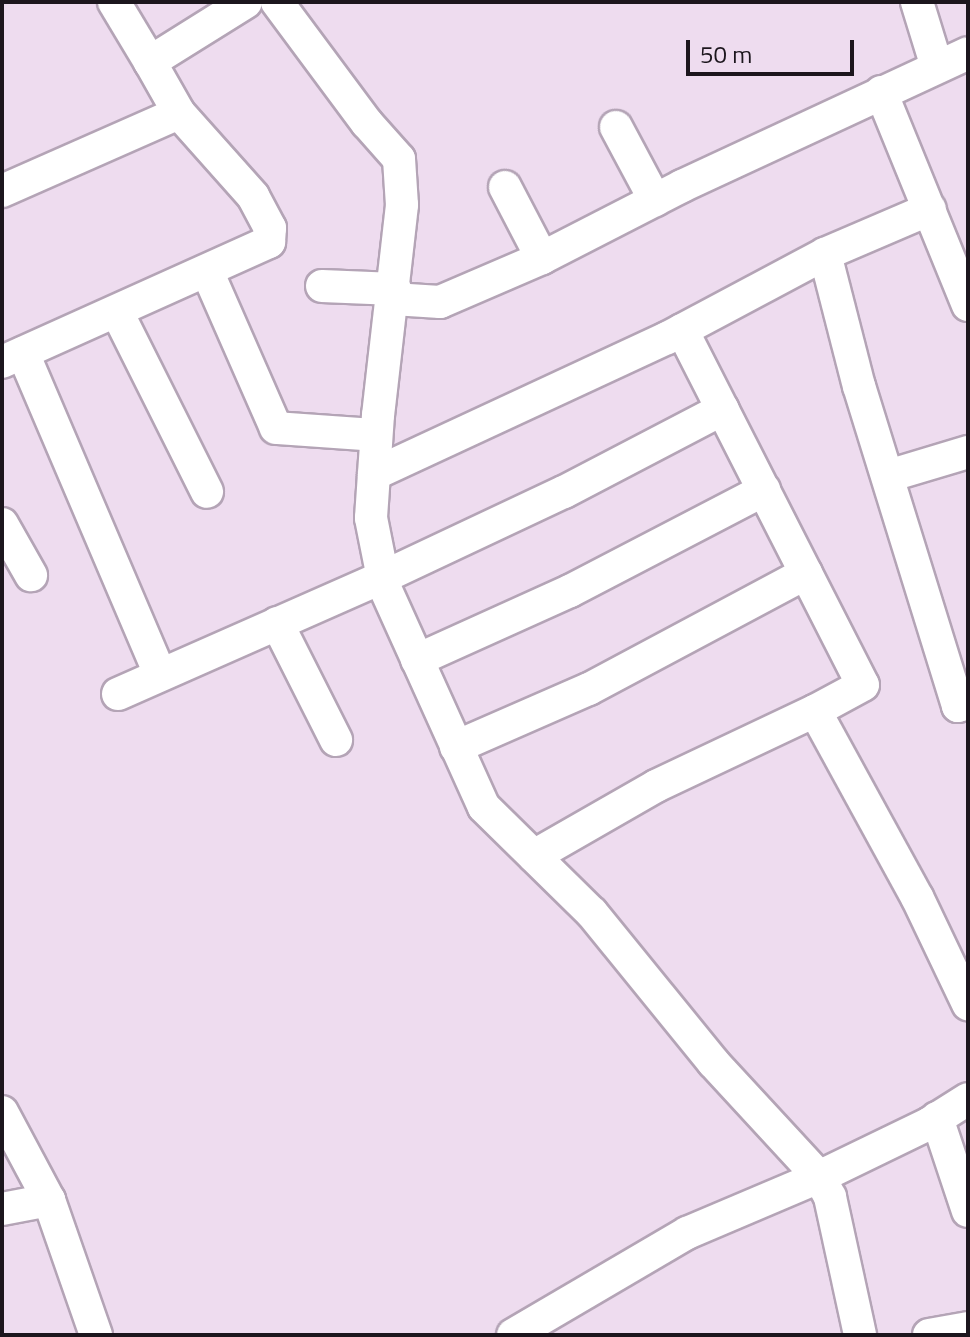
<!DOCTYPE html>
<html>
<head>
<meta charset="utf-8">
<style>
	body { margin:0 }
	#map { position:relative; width:970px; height:1337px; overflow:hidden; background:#eedcef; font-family:"Titillium Web",sans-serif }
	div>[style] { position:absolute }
	.roads { filter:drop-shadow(2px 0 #b4a4b6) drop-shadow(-2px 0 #b4a4b6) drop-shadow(0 2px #b4a4b6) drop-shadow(0 -2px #b4a4b6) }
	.minor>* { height:32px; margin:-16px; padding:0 16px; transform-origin:16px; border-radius:16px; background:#fff }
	span { translate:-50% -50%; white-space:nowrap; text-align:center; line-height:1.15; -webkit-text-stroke:8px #eedcef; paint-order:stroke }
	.frame { position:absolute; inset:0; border:4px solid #1c161d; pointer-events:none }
	.scale { position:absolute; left:686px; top:40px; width:168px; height:36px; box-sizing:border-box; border:4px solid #1c161d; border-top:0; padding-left:10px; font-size:24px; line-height:28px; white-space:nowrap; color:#1c161d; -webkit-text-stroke:6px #eedcef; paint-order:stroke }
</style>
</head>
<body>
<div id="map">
	<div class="roads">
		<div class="minor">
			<i style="left:114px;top:2px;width:70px;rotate:59deg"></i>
			<i style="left:277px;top:2px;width:151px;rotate:53.4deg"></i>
			<i style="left:367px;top:123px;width:48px;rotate:48.4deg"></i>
			<i style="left:399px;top:159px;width:46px;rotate:86.3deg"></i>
			<i style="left:402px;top:205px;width:211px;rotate:96.5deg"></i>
			<i style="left:378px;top:415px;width:103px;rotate:93.9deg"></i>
			<i style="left:371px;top:518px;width:71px;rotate:78.7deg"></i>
			<i style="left:385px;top:588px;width:240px;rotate:65.7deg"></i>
			<i style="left:484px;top:807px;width:151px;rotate:44.5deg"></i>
			<i style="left:592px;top:913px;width:192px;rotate:50.9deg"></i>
			<i style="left:713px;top:1062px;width:156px;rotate:47.3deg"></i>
			<i style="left:819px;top:1177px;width:23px;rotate:61deg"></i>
			<i style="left:830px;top:1197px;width:141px;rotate:77.7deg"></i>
			<i style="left:917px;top:2px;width:68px;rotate:72.9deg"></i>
			<i style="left:881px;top:92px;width:230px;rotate:67.8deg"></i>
			<i style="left:616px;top:127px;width:83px;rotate:61.9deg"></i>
			<i style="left:505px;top:187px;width:80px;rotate:62.5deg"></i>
			<i style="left:2px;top:191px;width:193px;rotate:-23.8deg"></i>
			<i style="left:825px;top:254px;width:136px;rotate:75.6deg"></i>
			<i style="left:859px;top:386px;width:335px;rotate:72.8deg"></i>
			<i style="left:958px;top:706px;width:10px;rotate:-17deg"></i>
			<i style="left:207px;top:271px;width:171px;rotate:66.3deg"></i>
			<i style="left:276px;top:428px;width:100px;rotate:4deg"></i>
			<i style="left:322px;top:286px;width:73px;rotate:2.4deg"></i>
			<i style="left:393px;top:299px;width:47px;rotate:3.7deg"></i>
			<i style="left:440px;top:302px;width:111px;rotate:-23.3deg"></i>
			<i style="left:542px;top:258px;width:157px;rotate:-27.2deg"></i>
			<i style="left:682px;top:186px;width:315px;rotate:-24.9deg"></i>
			<i style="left:117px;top:312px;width:201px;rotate:63.4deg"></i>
			<i style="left:682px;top:330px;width:398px;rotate:63deg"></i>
			<i style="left:863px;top:685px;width:55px;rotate:151.6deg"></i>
			<i style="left:23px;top:353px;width:349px;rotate:66.9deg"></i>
			<i style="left:2px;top:362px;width:293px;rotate:-24.2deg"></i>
			<i style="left:269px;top:242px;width:14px;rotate:-86deg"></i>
			<i style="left:270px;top:228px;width:36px;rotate:-118deg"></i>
			<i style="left:253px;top:196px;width:111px;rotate:-131.7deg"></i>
			<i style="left:179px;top:113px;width:59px;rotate:-119.6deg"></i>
			<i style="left:150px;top:62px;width:113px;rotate:-32deg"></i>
			<i style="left:374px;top:474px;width:323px;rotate:-24.9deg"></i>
			<i style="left:667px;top:338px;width:179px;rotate:-28deg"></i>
			<i style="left:825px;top:254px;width:114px;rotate:-23.2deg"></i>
			<i style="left:888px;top:476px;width:84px;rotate:-16.7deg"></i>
			<i style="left:2px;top:524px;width:59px;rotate:60.4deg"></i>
			<i style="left:277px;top:623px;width:131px;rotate:63.2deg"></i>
			<i style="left:417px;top:660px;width:168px;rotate:-24.3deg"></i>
			<i style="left:570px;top:591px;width:219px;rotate:-27.5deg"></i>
			<i style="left:118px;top:694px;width:290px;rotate:-23.8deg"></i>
			<i style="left:383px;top:577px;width:200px;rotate:-25.2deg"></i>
			<i style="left:564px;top:492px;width:179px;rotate:-27.6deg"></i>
			<i style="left:456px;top:747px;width:145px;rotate:-23.6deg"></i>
			<i style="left:589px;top:689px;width:246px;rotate:-28.1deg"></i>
			<i style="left:534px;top:856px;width:141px;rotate:-29.8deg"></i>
			<i style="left:656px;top:786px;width:176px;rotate:-25.3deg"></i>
			<i style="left:815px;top:711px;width:212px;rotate:61.3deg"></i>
			<i style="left:917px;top:897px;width:119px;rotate:64.5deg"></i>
			<i style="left:2px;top:1112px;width:100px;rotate:61.9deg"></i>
			<i style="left:49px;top:1200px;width:143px;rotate:70.8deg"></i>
			<i style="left:937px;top:1118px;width:98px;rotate:71.6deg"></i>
			<i style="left:2px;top:1209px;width:48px;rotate:-10.8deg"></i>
			<i style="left:513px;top:1335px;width:202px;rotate:-30.4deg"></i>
			<i style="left:687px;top:1233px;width:143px;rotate:-23deg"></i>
			<i style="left:819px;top:1177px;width:123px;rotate:-25.9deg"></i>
			<i style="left:930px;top:1123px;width:45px;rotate:-32.3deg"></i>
			<i style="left:929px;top:1335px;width:40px;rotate:-10deg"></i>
		</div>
	</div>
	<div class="frame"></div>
	<div class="scale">50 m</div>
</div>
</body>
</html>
